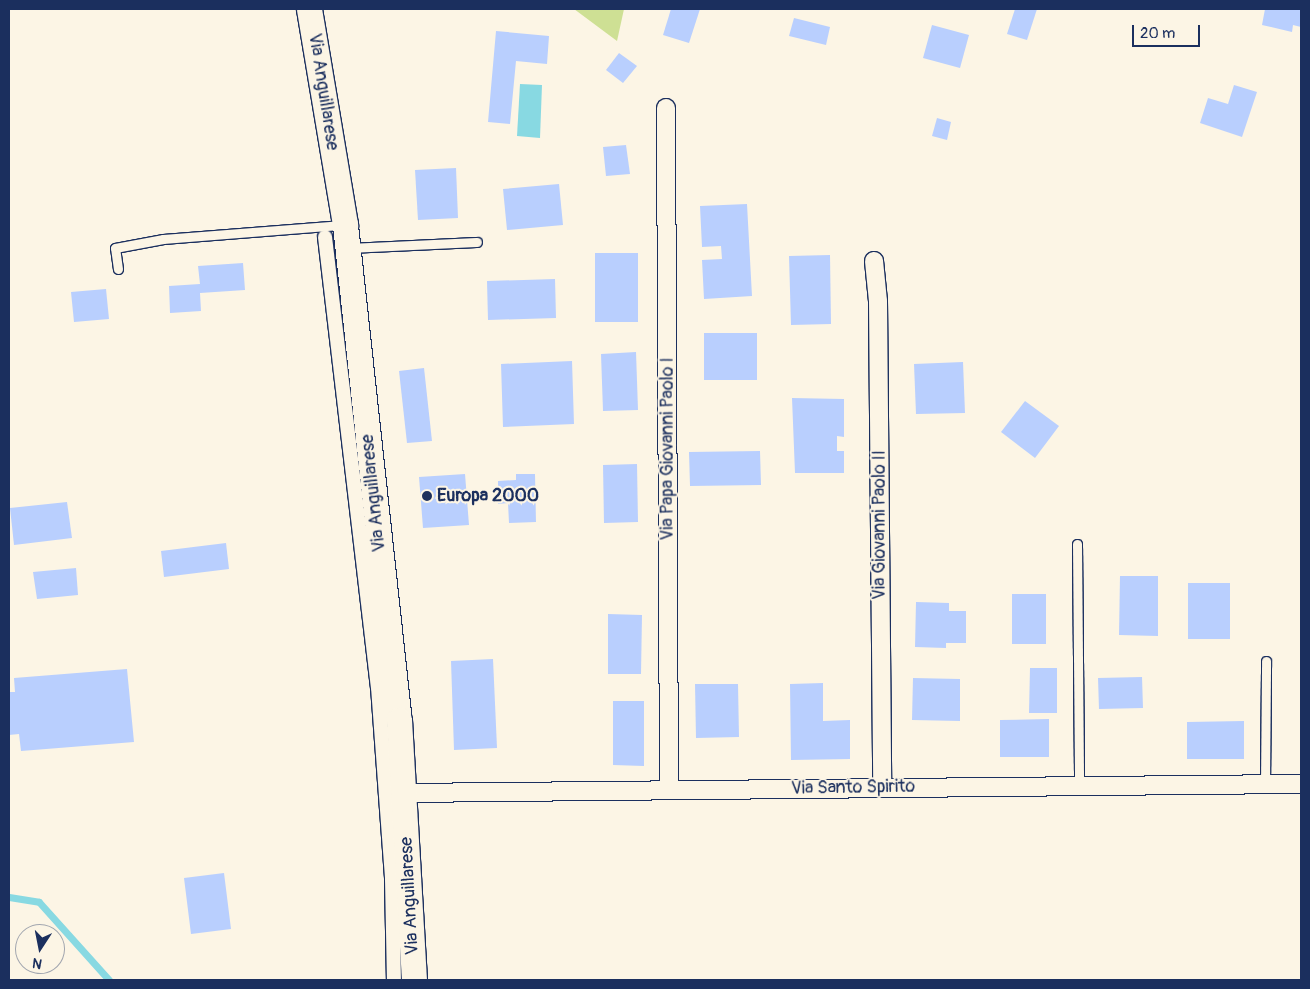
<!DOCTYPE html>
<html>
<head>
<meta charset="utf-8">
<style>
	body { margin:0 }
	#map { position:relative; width:1310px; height:989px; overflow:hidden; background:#fcf5e5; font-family:Pangolin,sans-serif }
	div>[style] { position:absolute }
	.green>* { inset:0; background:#cee094 }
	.water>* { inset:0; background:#88d9e2 }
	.stream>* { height:7px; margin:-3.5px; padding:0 3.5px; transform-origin:3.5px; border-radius:3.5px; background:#88d9e2 }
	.building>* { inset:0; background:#b9cffe }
	.roads { filter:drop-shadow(1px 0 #1b2f5e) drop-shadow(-1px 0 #1b2f5e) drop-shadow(0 1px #1b2f5e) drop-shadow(0 -1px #1b2f5e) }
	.service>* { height:9px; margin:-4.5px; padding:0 4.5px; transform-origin:4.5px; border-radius:4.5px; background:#fcf5e5 }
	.pedestrian>* { height:14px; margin:-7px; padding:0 7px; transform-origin:7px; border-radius:7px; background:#fcf5e5 }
	.minor>* { height:18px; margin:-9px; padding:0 9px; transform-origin:9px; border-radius:9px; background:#fcf5e5 }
	.secondary>* { height:25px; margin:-12.5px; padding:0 12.5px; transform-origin:12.5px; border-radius:12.5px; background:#fcf5e5 }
	.dots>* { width:14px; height:14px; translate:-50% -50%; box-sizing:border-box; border:2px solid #fcf5e5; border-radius:50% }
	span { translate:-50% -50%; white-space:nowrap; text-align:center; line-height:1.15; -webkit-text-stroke:4px #fcf5e5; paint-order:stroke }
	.street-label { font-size:18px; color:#1b2f5e }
	.poi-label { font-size:18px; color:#1b2f5e; font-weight:700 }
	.left { translate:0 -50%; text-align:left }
	.frame { position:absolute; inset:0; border:10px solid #1b2f5e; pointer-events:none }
	.north { position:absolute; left:15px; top:924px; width:50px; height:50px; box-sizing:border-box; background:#fcf5e5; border:1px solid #a2a6af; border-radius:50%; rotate:191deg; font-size:14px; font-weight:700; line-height:20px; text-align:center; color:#1b2f5e }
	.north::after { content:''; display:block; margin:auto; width:18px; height:22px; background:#1b2f5e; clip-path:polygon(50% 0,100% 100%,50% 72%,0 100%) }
	.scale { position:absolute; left:1132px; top:25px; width:68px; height:22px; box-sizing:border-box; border:2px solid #1b2f5e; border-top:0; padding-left:6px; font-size:15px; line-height:18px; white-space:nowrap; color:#1b2f5e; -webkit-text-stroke:4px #fcf5e5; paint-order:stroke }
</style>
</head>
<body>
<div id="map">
	<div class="green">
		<i style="clip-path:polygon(574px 9px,624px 9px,617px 41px)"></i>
	</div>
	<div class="water">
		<i style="clip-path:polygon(520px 84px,542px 85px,540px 138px,517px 136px)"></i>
	</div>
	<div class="stream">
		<i style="left:9px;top:897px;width:30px;rotate:9deg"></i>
		<i style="left:39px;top:902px;width:105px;rotate:48.1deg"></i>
	</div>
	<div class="building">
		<i style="clip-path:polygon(671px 9px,700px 9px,689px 43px,663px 35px)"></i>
		<i style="clip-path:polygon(1015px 9px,1037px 9px,1027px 40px,1007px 34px)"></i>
		<i style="clip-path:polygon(1265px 9px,1301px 9px,1301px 27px,1293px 25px,1292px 32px,1262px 25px)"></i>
		<i style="clip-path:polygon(794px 18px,830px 27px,826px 45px,789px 36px)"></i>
		<i style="clip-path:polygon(932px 25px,969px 35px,960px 68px,923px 58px)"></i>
		<i style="clip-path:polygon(496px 31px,549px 36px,547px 64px,516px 61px,510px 124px,488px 122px)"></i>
		<i style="clip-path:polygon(619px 53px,637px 66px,623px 83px,606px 70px)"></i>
		<i style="clip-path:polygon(1234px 85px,1257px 92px,1242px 137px,1200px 123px,1208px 98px,1228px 104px)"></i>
		<i style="clip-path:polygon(937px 118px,951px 122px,947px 140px,932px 136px)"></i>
		<i style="clip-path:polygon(626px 145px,630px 174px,606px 176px,603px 147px)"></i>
		<i style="clip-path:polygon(456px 168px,458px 218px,418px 220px,415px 170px)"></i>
		<i style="clip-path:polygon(559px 184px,563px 225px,507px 230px,503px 189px)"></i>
		<i style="clip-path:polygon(747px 204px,752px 296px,704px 299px,702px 260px,722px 259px,721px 246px,702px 247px,700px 206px)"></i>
		<i style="clip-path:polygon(595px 253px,638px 253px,638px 322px,595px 322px)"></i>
		<i style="clip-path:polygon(830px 255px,831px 324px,791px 325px,789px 256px)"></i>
		<i style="clip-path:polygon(243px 263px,245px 290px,200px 293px,201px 311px,170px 313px,169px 286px,200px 284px,198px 266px)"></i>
		<i style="clip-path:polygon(555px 279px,556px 318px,488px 320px,487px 281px)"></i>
		<i style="clip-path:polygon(106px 289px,109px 319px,74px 322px,71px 292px)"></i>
		<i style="clip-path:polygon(704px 333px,757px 333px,757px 380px,704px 380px)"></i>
		<i style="clip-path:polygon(636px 352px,638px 410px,603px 411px,601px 354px)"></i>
		<i style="clip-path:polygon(572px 361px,574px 424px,503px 427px,501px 364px)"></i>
		<i style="clip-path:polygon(963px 362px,965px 413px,916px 414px,914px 364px)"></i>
		<i style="clip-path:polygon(424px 368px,432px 441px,407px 443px,399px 371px)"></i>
		<i style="clip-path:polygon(792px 398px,844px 399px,844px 437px,837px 436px,837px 451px,844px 451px,844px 473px,795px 473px)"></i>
		<i style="clip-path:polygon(1025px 401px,1059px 426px,1035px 458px,1001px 432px)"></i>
		<i style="clip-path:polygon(760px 451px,761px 485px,690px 486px,689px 452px)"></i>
		<i style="clip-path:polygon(637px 464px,638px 522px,604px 523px,603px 465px)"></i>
		<i style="clip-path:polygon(465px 474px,469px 525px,423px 528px,419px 477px)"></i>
		<i style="clip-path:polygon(516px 474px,535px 474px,536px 522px,509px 523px,508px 503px,498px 504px,498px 481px,516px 480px)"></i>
		<i style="clip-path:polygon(67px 502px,72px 538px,14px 545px,10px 508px)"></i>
		<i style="clip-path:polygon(226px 543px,229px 569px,164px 577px,161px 551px)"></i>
		<i style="clip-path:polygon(76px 568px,78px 595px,37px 599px,33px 572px)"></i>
		<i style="clip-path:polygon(1120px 576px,1158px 576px,1158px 636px,1119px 635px)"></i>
		<i style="clip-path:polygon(1188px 583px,1230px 583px,1230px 639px,1188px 639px)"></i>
		<i style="clip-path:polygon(1012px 594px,1046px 594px,1046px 644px,1012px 644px)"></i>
		<i style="clip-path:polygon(916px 602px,949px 603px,949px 611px,966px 611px,966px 643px,946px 643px,946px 648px,915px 647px)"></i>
		<i style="clip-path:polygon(608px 614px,642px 615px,641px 674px,608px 674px)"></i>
		<i style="clip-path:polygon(493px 659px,497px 748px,454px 750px,451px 661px)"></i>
		<i style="clip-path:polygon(1030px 668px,1057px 668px,1057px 713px,1029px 713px)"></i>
		<i style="clip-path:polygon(127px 669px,134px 742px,21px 751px,19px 734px,9px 735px,9px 692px,15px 692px,14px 678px)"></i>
		<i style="clip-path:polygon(1142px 677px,1143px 708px,1099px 709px,1098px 678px)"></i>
		<i style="clip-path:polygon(913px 678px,960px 679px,960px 721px,912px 720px)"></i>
		<i style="clip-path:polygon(823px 683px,823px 721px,850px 720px,850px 759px,791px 760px,790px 684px)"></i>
		<i style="clip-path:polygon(695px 684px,738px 684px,739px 737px,696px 738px)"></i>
		<i style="clip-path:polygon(613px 701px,644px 701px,644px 766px,613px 765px)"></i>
		<i style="clip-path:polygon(1049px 719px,1049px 757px,1000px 757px,1000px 720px)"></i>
		<i style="clip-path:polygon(1244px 721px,1244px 759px,1187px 759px,1187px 722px)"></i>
		<i style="clip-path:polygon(224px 873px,231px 929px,191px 934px,184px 878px)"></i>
	</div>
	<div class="roads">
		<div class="service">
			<i style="left:348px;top:248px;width:129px;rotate:-2.7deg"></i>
			<i style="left:118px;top:269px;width:21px;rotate:-98deg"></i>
			<i style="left:115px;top:248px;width:49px;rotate:-10.6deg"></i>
			<i style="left:163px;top:239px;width:180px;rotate:-4.5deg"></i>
			<i style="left:1077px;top:544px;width:242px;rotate:89.5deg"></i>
			<i style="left:1265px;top:785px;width:124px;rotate:-89.5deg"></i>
		</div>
		<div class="pedestrian">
			<i style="left:325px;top:237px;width:453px;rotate:83.3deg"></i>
			<i style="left:378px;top:687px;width:193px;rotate:85.8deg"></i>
			<i style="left:392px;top:879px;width:101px;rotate:88.9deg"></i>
		</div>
		<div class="minor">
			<i style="left:666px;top:108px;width:682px;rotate:89.75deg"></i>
			<i style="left:874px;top:261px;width:40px;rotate:84.3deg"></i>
			<i style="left:878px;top:301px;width:487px;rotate:89.5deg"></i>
			<i style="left:405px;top:793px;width:896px;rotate:-0.58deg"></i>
		</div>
		<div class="secondary">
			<i style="left:309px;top:9px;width:219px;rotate:80.5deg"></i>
			<i style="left:345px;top:225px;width:498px;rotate:83.8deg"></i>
			<i style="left:399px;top:720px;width:260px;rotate:86.7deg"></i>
		</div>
	</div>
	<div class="dots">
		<i style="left:427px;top:496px;background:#1b2f5e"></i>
	</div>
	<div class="street-label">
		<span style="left:323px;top:92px;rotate:81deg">Via Anguillarese</span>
		<span style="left:668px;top:449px;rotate:-90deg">Via Papa Giovanni Paolo I</span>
		<span style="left:374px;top:493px;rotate:-96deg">Via Anguillarese</span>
		<span style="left:880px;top:525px;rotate:-90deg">Via Giovanni Paolo II</span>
		<span style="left:853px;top:788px;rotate:-1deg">Via Santo Spirito</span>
		<span style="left:410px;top:896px;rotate:-93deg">Via Anguillarese</span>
	</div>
	<div class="poi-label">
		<span class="left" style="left:437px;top:496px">Europa 2000</span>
	</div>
	<div class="frame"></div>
	<div class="north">N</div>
	<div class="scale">20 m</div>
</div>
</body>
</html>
